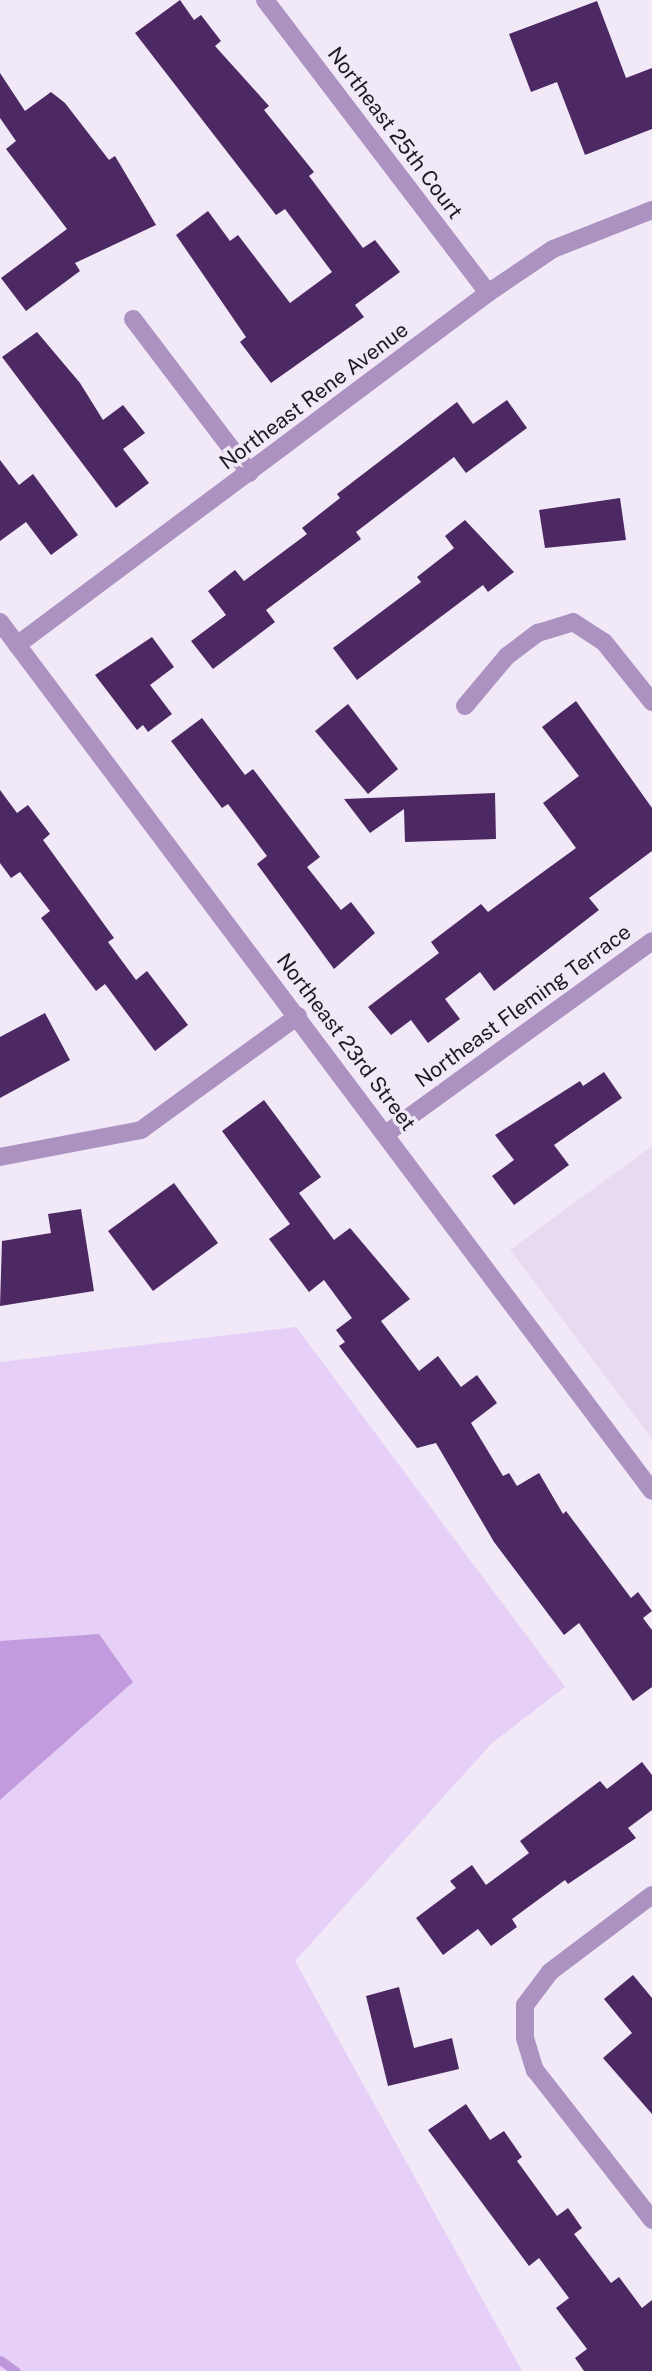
<!DOCTYPE html>
<html>
<head>
<meta charset="utf-8">
<style>
	body { margin:0 }
	#map { position:relative; width:652px; height:2371px; overflow:hidden; background:#f1e8f8; font-family:"Public Sans",sans-serif }
	div>[style] { position:absolute }
	.built>* { inset:0; background:#e7daf1 }
	.green>* { inset:0; background:#e6d0f7 }
	.forest>* { inset:0; background:#c19bdd }
	.stream>* { height:9px; margin:-4.5px; padding:0 4.5px; transform-origin:4.5px; border-radius:4.5px; background:#bd97d9 }
	.building>* { inset:0; background:#4c2962 }
	.street>* { height:18px; margin:-9px; padding:0 9px; transform-origin:9px; border-radius:9px; background:#ac92c0 }
	span { translate:-50% -50%; white-space:nowrap; text-align:center; line-height:1.15; -webkit-text-stroke:7px #f1e8f8; paint-order:stroke }
	.street-label { font-size:21px; color:#1e1b20 }
</style>
</head>
<body>
<div id="map">
	<div class="built">
		<i style="clip-path:polygon(652px 1146px,652px 1439px,510px 1250px)"></i>
	</div>
	<div class="green">
		<i style="clip-path:polygon(296px 1327px,565px 1687px,492px 1743px,295px 1961px,522px 2371px,0 2371px,0 1362px)"></i>
	</div>
	<div class="forest">
		<i style="clip-path:polygon(99px 1634px,133px 1682px,0 1800px,0 1641px)"></i>
	</div>
	<div class="stream">
		<i style="left:0;top:2360px;width:19px;rotate:35deg"></i>
	</div>
	<div class="building">
		<i style="clip-path:polygon(180px 0,194px 20px,201px 15px,221px 41px,215px 46px,269px 106px,264px 110px,314px 172px,309px 176px,363px 248px,375px 240px,400px 272px,355px 305px,364px 317px,271px 383px,240px 342px,246px 337px,176px 235px,208px 211px,230px 241px,238px 235px,290px 303px,332px 272px,285px 209px,276px 215px,135px 33px)"></i>
		<i style="clip-path:polygon(597px 1px,626px 78px,652px 68px,652px 129px,585px 155px,557px 82px,531px 92px,509px 34px)"></i>
		<i style="clip-path:polygon(0 73px,25px 111px,51px 92px,65px 103px,109px 160px,115px 156px,156px 225px,75px 263px,80px 271px,26px 311px,1px 278px,67px 229px,6px 149px,16px 141px,0 118px)"></i>
		<i style="clip-path:polygon(37px 332px,80px 383px,103px 420px,123px 405px,145px 433px,123px 449px,149px 483px,116px 508px,2px 357px)"></i>
		<i style="clip-path:polygon(507px 400px,527px 428px,466px 473px,454px 457px,356px 532px,361px 539px,266px 610px,275px 622px,213px 669px,191px 641px,226px 615px,208px 591px,235px 570px,244px 581px,307px 534px,302px 528px,340px 498px,337px 494px,457px 402px,473px 424px)"></i>
		<i style="clip-path:polygon(0 460px,19px 485px,33px 474px,78px 535px,51px 555px,26px 522px,0 541px)"></i>
		<i style="clip-path:polygon(620px 498px,626px 540px,545px 548px,539px 510px)"></i>
		<i style="clip-path:polygon(465px 520px,514px 572px,488px 592px,483px 585px,357px 680px,333px 648px,421px 582px,417px 577px,454px 548px,445px 536px)"></i>
		<i style="clip-path:polygon(152px 637px,174px 667px,150px 685px,172px 714px,148px 732px,143px 725px,137px 730px,95px 675px)"></i>
		<i style="clip-path:polygon(576px 701px,652px 808px,652px 851px,589px 898px,599px 910px,494px 991px,480px 972px,445px 999px,460px 1019px,428px 1043px,411px 1020px,391px 1035px,368px 1007px,439px 953px,431px 942px,481px 904px,488px 912px,576px 848px,543px 803px,579px 776px,542px 727px)"></i>
		<i style="clip-path:polygon(348px 704px,398px 769px,368px 794px,315px 731px)"></i>
		<i style="clip-path:polygon(202px 718px,245px 775px,253px 769px,320px 857px,307px 867px,341px 910px,351px 902px,375px 933px,334px 969px,257px 864px,267px 856px,228px 804px,222px 808px,171px 741px)"></i>
		<i style="clip-path:polygon(0 790px,17px 813px,28px 805px,50px 834px,43px 840px,114px 938px,108px 942px,136px 980px,147px 971px,188px 1025px,155px 1051px,105px 984px,96px 991px,41px 918px,50px 911px,20px 872px,11px 878px,0 863px)"></i>
		<i style="clip-path:polygon(495px 793px,496px 839px,405px 842px,404px 809px,370px 833px,344px 799px)"></i>
		<i style="clip-path:polygon(45px 1013px,70px 1060px,0 1098px,0 1037px)"></i>
		<i style="clip-path:polygon(604px 1072px,622px 1098px,554px 1145px,569px 1165px,514px 1205px,492px 1176px,514px 1160px,495px 1135px,580px 1081px,583px 1086px)"></i>
		<i style="clip-path:polygon(264px 1100px,321px 1177px,299px 1193px,334px 1240px,350px 1228px,410px 1299px,381px 1321px,419px 1371px,438px 1356px,461px 1387px,477px 1375px,497px 1403px,471px 1423px,503px 1476px,509px 1473px,517px 1486px,539px 1473px,563px 1514px,566px 1511px,631px 1598px,638px 1592px,652px 1611px,643px 1618px,652px 1630px,652px 1687px,633px 1701px,579px 1623px,564px 1635px,494px 1542px,436px 1443px,417px 1448px,339px 1346px,345px 1342px,336px 1330px,352px 1318px,324px 1280px,309px 1292px,269px 1239px,290px 1224px,222px 1131px)"></i>
		<i style="clip-path:polygon(174px 1183px,218px 1243px,153px 1291px,108px 1231px)"></i>
		<i style="clip-path:polygon(81px 1209px,94px 1291px,0 1306px,2px 1241px,51px 1233px,48px 1214px)"></i>
		<i style="clip-path:polygon(642px 1762px,652px 1775px,652px 1810px,628px 1828px,636px 1838px,568px 1884px,565px 1880px,512px 1919px,517px 1927px,491px 1946px,478px 1929px,443px 1955px,416px 1918px,456px 1888px,450px 1881px,472px 1865px,486px 1885px,529px 1853px,520px 1841px,600px 1781px,607px 1789px)"></i>
		<i style="clip-path:polygon(633px 1975px,652px 1998px,652px 2114px,603px 2058px,632px 2033px,604px 1999px)"></i>
		<i style="clip-path:polygon(399px 1987px,414px 2048px,452px 2038px,459px 2069px,388px 2086px,366px 1996px)"></i>
		<i style="clip-path:polygon(466px 2104px,490px 2140px,504px 2131px,522px 2157px,517px 2161px,557px 2216px,568px 2208px,582px 2228px,574px 2234px,611px 2283px,619px 2277px,642px 2308px,652px 2300px,652px 2371px,584px 2371px,575px 2358px,587px 2349px,556px 2308px,569px 2298px,539px 2258px,529px 2266px,428px 2130px)"></i>
	</div>
	<div class="street">
		<i style="left:265px;top:0;width:368px;rotate:52.7deg"></i>
		<i style="left:133px;top:319px;width:193px;rotate:52.8deg"></i>
		<i style="left:0;top:622px;width:1086px;rotate:53.12deg"></i>
		<i style="left:17px;top:645px;width:588px;rotate:-36.77deg"></i>
		<i style="left:488px;top:293px;width:78px;rotate:-34.1deg"></i>
		<i style="left:553px;top:249px;width:106px;rotate:-21.5deg"></i>
		<i style="left:465px;top:706px;width:65px;rotate:-50deg"></i>
		<i style="left:507px;top:656px;width:39px;rotate:-37deg"></i>
		<i style="left:538px;top:633px;width:37px;rotate:-17deg"></i>
		<i style="left:573px;top:622px;width:37px;rotate:33deg"></i>
		<i style="left:604px;top:642px;width:77px;rotate:51.3deg"></i>
		<i style="left:387px;top:1133px;width:327px;rotate:-35.9deg"></i>
		<i style="left:0;top:1157px;width:144px;rotate:-10.8deg"></i>
		<i style="left:141px;top:1130px;width:194px;rotate:-36deg"></i>
		<i style="left:652px;top:1895px;width:128px;rotate:143deg"></i>
		<i style="left:550px;top:1972px;width:41px;rotate:127.1deg"></i>
		<i style="left:525px;top:2005px;width:33px;rotate:90deg"></i>
		<i style="left:525px;top:2038px;width:34px;rotate:73deg"></i>
		<i style="left:535px;top:2070px;width:190px;rotate:52deg"></i>
	</div>
	<div class="street-label">
		<span style="left:395px;top:133px;rotate:53deg">Northeast 25th Court</span>
		<span style="left:314px;top:396px;rotate:-37deg">Northeast Rene Avenue</span>
		<span style="left:523px;top:1006px;rotate:-36deg">Northeast Fleming Terrace</span>
		<span style="left:346px;top:1042px;rotate:53deg">Northeast 23rd Street</span>
	</div>
</div>
</body>
</html>
